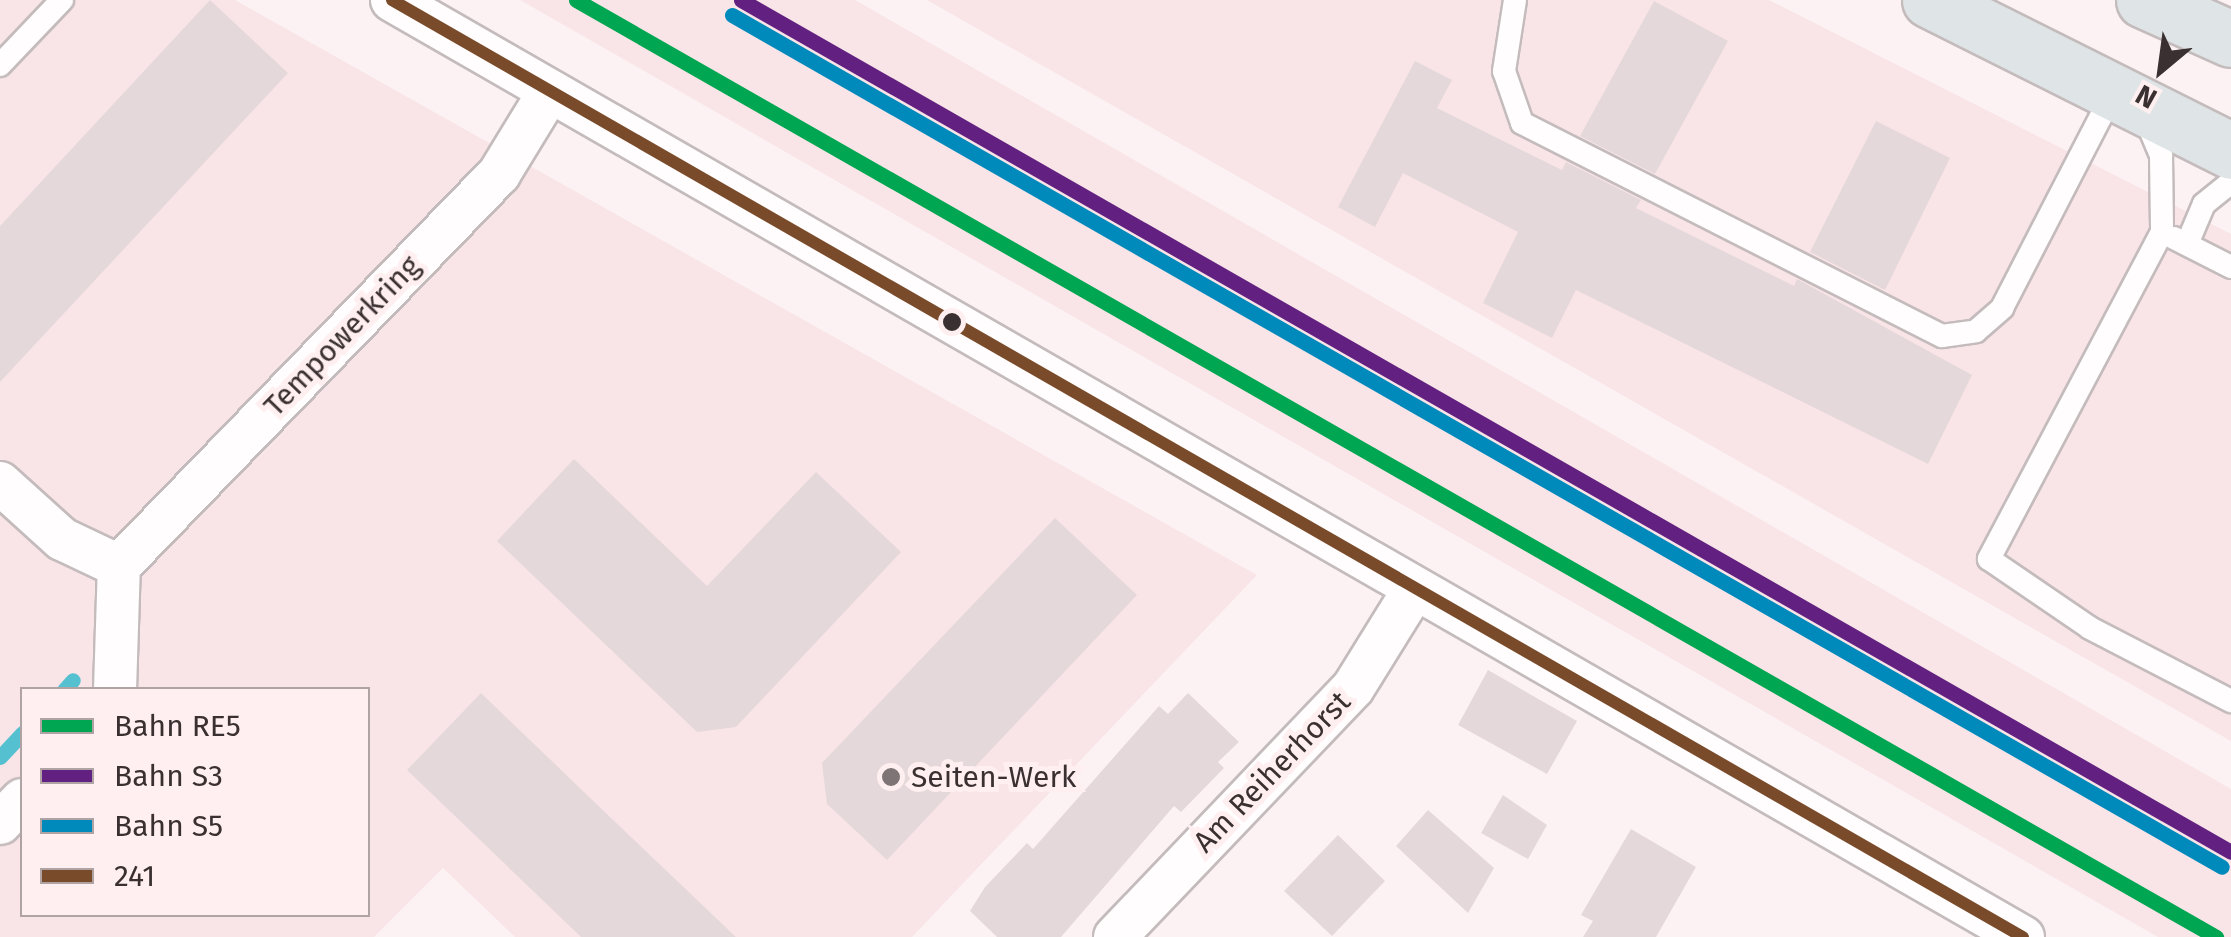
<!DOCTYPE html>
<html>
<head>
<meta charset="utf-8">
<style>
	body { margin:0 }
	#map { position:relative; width:2231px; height:937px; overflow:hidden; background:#fcf2f4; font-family:"Fira Sans",sans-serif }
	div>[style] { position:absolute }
	.built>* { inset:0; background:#f9e5e7 }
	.stream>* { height:15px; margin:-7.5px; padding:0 7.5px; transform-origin:7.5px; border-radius:7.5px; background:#55c0cf }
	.building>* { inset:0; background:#e5d8da }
	.roads { filter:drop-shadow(2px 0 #c4bbbc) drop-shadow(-2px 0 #c4bbbc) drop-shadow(0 2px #c4bbbc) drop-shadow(0 -2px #c4bbbc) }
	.service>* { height:22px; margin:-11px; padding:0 11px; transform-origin:11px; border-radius:11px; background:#fffdfd }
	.minor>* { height:42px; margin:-21px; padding:0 21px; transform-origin:21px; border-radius:21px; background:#fffdfd }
	.primary>* { height:55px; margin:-27.5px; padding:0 27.5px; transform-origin:27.5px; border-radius:27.5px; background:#dfe5e6 }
	.bus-1>* { height:12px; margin:-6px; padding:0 6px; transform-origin:6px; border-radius:6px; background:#7a4b2a }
	.rail-1>* { height:15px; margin:-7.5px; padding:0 7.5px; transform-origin:7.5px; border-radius:7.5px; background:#00a651 }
	.rail-2>* { height:15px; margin:-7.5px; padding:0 7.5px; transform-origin:7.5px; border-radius:7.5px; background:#622181 }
	.rail-3>* { height:15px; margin:-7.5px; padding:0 7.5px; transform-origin:7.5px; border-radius:7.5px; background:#0089bb }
	.dots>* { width:28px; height:28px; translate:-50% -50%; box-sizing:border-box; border:5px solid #ffeff0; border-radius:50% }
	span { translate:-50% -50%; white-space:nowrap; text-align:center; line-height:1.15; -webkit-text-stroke:10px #ffeff0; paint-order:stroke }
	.street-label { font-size:30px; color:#3a3031 }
	.poi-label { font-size:30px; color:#3a3031 }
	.left { translate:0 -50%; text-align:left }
	.legend { position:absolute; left:20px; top:687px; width:350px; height:230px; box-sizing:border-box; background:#ffeff0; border:2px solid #b0a3a4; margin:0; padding:12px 18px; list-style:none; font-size:30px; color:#3a3031 }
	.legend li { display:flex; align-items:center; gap:20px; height:50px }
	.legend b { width:50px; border:2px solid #b0a3a4 }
	.north { position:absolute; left:2111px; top:20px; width:100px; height:100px; -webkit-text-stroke:8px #ffeff0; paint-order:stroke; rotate:209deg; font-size:28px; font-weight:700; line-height:40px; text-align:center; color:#3a3031 }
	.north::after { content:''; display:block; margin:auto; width:35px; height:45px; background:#3a3031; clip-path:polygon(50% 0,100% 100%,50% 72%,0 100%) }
</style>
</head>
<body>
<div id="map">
	<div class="built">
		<i style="clip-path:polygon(evenodd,0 0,235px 0,1257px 575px,912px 937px,515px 937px,443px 868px,374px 937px,0 937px,0 0,22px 690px,368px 690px,368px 914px,22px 914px,22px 690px)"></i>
		<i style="clip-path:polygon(520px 0,855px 0,2231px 789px,2231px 937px,2158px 937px)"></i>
		<i style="clip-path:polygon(927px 0,1769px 0,2231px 234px,2231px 741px)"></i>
	</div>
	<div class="stream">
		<i style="left:64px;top:690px;width:13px;rotate:-48deg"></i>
		<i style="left:0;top:757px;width:33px;rotate:-47deg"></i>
	</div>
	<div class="building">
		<i style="clip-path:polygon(210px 0,288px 73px,0 382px,0 226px)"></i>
		<i style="clip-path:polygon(1654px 1px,1728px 41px,1655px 174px,1580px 136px)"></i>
		<i style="clip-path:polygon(1415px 61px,1452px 80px,1437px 108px,1562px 170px,1566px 162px,1641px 200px,1636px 208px,1794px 286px,1797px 279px,1972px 375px,1928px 464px,1576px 290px,1552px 338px,1483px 303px,1518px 232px,1403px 173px,1375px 227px,1338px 207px)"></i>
		<i style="clip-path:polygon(1876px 121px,1950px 158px,1885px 290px,1810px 252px)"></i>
		<i style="clip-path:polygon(574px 459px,707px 586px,816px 472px,901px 552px,736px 727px,697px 732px,497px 541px)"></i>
		<i style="clip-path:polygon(1055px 518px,1137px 595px,887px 860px,827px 804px,822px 763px)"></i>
		<i style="clip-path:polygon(1488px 670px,1577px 721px,1547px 774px,1458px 725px)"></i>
		<i style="clip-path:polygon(481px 693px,610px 817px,736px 937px,581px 937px,407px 770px)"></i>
		<i style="clip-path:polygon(1188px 693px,1239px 742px,1218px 762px,1224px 768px,1181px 812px,1174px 806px,1061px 937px,997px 937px,970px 911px,985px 887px,1027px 843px,1033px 849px,1159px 706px,1168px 714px)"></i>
		<i style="clip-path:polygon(1503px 795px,1547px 825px,1528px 859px,1481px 833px)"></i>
		<i style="clip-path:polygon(1428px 810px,1494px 868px,1468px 913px,1396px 846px)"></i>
		<i style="clip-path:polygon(1631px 829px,1696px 867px,1656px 937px,1583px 937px,1593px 921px,1581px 915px)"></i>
		<i style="clip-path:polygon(1338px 835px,1385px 881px,1332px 936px,1284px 891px)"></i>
	</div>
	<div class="roads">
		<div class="service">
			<i style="left:1515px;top:0;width:72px;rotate:98.8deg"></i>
			<i style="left:1504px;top:71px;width:55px;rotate:70.9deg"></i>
			<i style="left:1522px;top:123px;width:471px;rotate:26.9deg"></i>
			<i style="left:1942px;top:336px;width:34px;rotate:-8deg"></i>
			<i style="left:1976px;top:331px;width:35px;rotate:-41deg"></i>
			<i style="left:2002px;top:308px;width:244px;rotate:-62.7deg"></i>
			<i style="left:0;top:65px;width:90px;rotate:-46.4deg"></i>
			<i style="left:2146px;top:120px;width:39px;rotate:67deg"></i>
			<i style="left:2161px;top:156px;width:76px;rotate:89.2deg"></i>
			<i style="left:2162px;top:232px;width:370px;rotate:117.9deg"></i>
			<i style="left:1989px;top:559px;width:122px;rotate:34.3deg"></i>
			<i style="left:2090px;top:628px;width:159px;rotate:27.4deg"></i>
			<i style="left:2174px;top:238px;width:64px;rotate:27deg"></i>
			<i style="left:2187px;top:244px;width:43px;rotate:-67deg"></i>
			<i style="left:2204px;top:204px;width:35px;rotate:-39deg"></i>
		</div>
		<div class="minor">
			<i style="left:392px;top:0;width:1881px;rotate:29.88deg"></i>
			<i style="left:0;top:483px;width:84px;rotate:42.1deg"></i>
			<i style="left:62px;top:539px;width:63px;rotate:25.3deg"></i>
			<i style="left:115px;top:690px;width:124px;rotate:-88.2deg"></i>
			<i style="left:119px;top:566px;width:546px;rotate:-45.89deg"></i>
			<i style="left:499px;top:174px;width:96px;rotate:-58.6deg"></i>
			<i style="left:0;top:823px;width:32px;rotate:-46deg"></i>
			<i style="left:1115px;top:937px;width:344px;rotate:-46.3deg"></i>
			<i style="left:1353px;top:688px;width:112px;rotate:-58.2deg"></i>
		</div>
		<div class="primary">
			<i style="left:1930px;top:0;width:337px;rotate:26.6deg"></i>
			<i style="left:2144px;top:0;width:95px;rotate:24.1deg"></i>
		</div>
	</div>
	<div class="bus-1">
		<i style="left:392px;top:0;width:1881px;rotate:29.88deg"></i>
	</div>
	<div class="rail-1">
		<i style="left:576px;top:0;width:1889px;rotate:29.74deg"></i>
	</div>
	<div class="rail-2">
		<i style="left:741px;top:0;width:1716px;rotate:29.76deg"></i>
	</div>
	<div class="rail-3">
		<i style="left:732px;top:15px;width:1716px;rotate:29.76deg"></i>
	</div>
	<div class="dots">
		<i style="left:952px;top:322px;background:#3a3031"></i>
		<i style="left:891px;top:777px;background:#7e7475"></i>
	</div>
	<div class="street-label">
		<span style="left:342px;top:336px;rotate:-46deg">Tempowerkring</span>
		<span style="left:1272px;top:772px;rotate:-46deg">Am Reiherhorst</span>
	</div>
	<div class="poi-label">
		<span class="left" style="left:911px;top:777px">Seiten-Werk</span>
	</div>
	<ul class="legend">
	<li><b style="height:12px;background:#00a651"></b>Bahn RE5</li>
	<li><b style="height:12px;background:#622181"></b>Bahn S3</li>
	<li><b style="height:12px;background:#0089bb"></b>Bahn S5</li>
	<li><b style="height:12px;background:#7a4b2a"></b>241</li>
	</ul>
	<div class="north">N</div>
</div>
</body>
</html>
